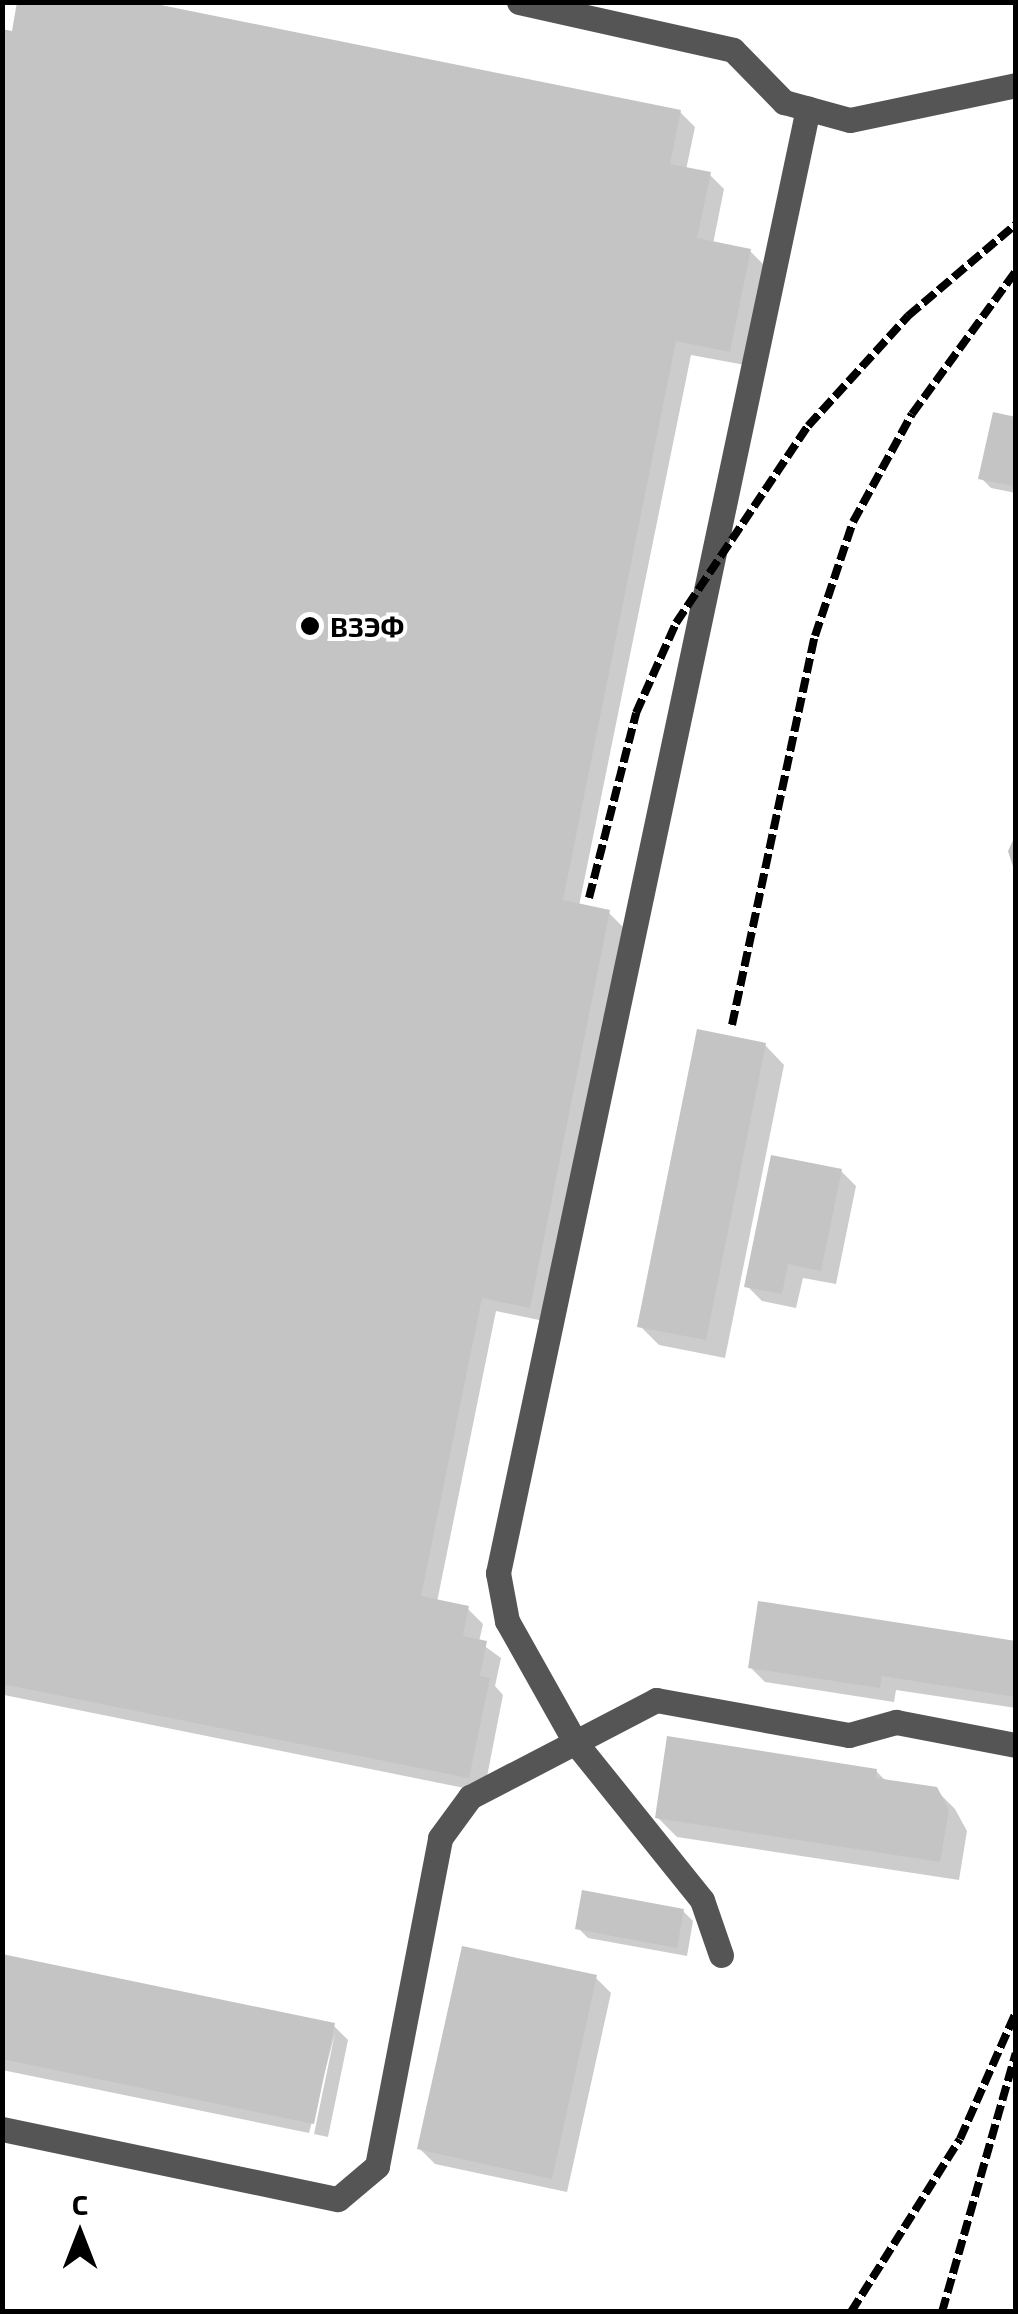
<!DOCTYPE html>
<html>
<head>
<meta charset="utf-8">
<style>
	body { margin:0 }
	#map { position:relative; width:1018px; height:2314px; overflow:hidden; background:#fff; font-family:"Exo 2",sans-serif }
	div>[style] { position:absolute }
	.shadow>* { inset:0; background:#0003 }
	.building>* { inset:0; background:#c4c4c4 }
	.minor>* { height:25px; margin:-12.5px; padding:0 12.5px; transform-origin:12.5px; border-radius:12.5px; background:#555 }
	.rail>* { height:8px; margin-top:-4px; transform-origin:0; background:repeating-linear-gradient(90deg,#000 0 15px,transparent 0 20px) }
	.dots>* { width:28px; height:28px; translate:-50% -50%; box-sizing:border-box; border:5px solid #fff; border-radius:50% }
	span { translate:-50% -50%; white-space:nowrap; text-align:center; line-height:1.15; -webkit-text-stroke:8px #fff; paint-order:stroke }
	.poi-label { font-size:28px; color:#000; font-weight:700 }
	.left { translate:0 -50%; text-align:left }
	.frame { position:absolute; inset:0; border:5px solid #000; pointer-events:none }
	.north { position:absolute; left:30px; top:2184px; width:100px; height:100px; -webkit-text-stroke:8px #fff; paint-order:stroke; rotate:0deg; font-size:28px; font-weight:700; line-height:40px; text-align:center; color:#000 }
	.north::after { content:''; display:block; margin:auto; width:35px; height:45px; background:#000; clip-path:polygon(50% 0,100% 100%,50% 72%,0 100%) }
</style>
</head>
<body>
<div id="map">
	<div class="shadow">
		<i style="clip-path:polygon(2px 31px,680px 112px,695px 127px,686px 170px,709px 174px,724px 189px,713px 244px,750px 251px,765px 266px,745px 365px,691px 355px,579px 906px,609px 913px,624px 928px,544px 1321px,496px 1311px,437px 1602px,468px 1609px,483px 1624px,479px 1642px,501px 1658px,495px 1686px,503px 1695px,484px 1792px,4px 1695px,2px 1703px)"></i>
		<i style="clip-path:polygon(1016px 419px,1016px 493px,991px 488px,981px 478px)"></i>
		<i style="clip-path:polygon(765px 1045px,784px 1065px,725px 1358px,659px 1345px,640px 1326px)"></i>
		<i style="clip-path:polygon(841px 1171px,856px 1186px,836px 1284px,803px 1278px,796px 1308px,762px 1301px,747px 1286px)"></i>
		<i style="clip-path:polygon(1016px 1643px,1016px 1708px,896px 1690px,894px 1702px,765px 1682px,750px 1667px)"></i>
		<i style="clip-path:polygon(876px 1771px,887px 1782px,935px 1789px,955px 1809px,967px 1831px,959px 1880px,677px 1837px,658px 1818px)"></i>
		<i style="clip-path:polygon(683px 1911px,693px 1921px,687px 1956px,588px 1938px,578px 1928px)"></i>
		<i style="clip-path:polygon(2px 1957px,333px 2025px,348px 2040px,328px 2137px,314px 2134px,335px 2033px,309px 2133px,2px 2070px)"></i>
		<i style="clip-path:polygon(596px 1978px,611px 1993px,567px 2192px,435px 2164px,420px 2149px)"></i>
	</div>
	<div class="building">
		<i style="clip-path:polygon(17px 2px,146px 2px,681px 110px,670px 164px,711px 172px,697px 238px,751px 249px,730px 352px,676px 341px,563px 900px,610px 910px,530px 1308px,482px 1298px,421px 1596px,469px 1606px,463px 1636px,487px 1641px,480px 1676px,490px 1678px,469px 1778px,2px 1684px,2px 29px,12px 31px)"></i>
		<i style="clip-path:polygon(993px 412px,1016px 417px,1013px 486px,978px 479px)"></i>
		<i style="clip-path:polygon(1016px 834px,1016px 876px,1008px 851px)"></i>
		<i style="clip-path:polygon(697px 1029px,766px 1043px,706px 1340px,637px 1327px)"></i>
		<i style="clip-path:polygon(771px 1155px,842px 1169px,821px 1271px,788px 1264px,782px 1294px,744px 1287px)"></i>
		<i style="clip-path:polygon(758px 1601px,1016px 1641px,1016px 1697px,882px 1676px,880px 1688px,748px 1668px)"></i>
		<i style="clip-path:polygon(667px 1736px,877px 1769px,876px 1778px,937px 1787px,949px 1810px,940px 1862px,655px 1818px)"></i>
		<i style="clip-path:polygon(582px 1890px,684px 1909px,677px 1948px,575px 1929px)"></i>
		<i style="clip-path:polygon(462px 1946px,597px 1975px,552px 2179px,417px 2149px)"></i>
		<i style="clip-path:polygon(2px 1954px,335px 2023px,314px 2124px,2px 2059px)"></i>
	</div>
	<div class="minor">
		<i style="left:519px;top:2px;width:219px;rotate:12.6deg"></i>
		<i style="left:733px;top:50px;width:73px;rotate:45.6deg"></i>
		<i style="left:784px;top:102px;width:68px;rotate:15.3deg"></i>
		<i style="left:850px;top:120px;width:170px;rotate:-11.9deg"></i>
		<i style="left:721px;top:1955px;width:58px;rotate:-109.1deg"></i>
		<i style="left:702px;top:1900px;width:203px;rotate:-128.8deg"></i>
		<i style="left:575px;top:1742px;width:139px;rotate:-119.3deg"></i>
		<i style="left:507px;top:1621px;width:49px;rotate:-100.6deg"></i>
		<i style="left:498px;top:1573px;width:1497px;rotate:-78.05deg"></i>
		<i style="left:2px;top:2129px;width:343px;rotate:11.8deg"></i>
		<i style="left:338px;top:2199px;width:51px;rotate:-40.2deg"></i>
		<i style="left:377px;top:2166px;width:334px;rotate:-79.1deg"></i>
		<i style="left:440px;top:1838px;width:51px;rotate:-53.8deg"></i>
		<i style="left:470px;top:1797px;width:210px;rotate:-27.5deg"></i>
		<i style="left:656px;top:1700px;width:196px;rotate:10.3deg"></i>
		<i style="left:849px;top:1735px;width:49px;rotate:-15.5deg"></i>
		<i style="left:896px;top:1722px;width:122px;rotate:10.9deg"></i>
	</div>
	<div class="rail">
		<i style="left:589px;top:898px;width:191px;rotate:-75.7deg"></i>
		<i style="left:636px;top:713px;width:98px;rotate:-66deg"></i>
		<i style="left:676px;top:623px;width:237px;rotate:-56.2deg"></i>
		<i style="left:808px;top:426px;width:149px;rotate:-47.7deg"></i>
		<i style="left:908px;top:316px;width:142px;rotate:-40.4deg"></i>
		<i style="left:732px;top:1025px;width:398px;rotate:-78deg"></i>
		<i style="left:815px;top:636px;width:120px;rotate:-71.6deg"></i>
		<i style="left:853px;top:522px;width:123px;rotate:-61.4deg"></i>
		<i style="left:912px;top:414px;width:177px;rotate:-54deg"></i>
		<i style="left:851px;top:2312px;width:204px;rotate:-57.8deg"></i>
		<i style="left:960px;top:2139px;width:139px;rotate:-66.2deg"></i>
		<i style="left:942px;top:2312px;width:269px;rotate:-74.1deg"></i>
	</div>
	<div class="dots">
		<i style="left:310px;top:626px;background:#000"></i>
	</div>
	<div class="poi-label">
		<span class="left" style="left:330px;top:626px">ВЗЭФ</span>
	</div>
	<div class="frame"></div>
	<div class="north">С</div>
</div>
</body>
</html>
